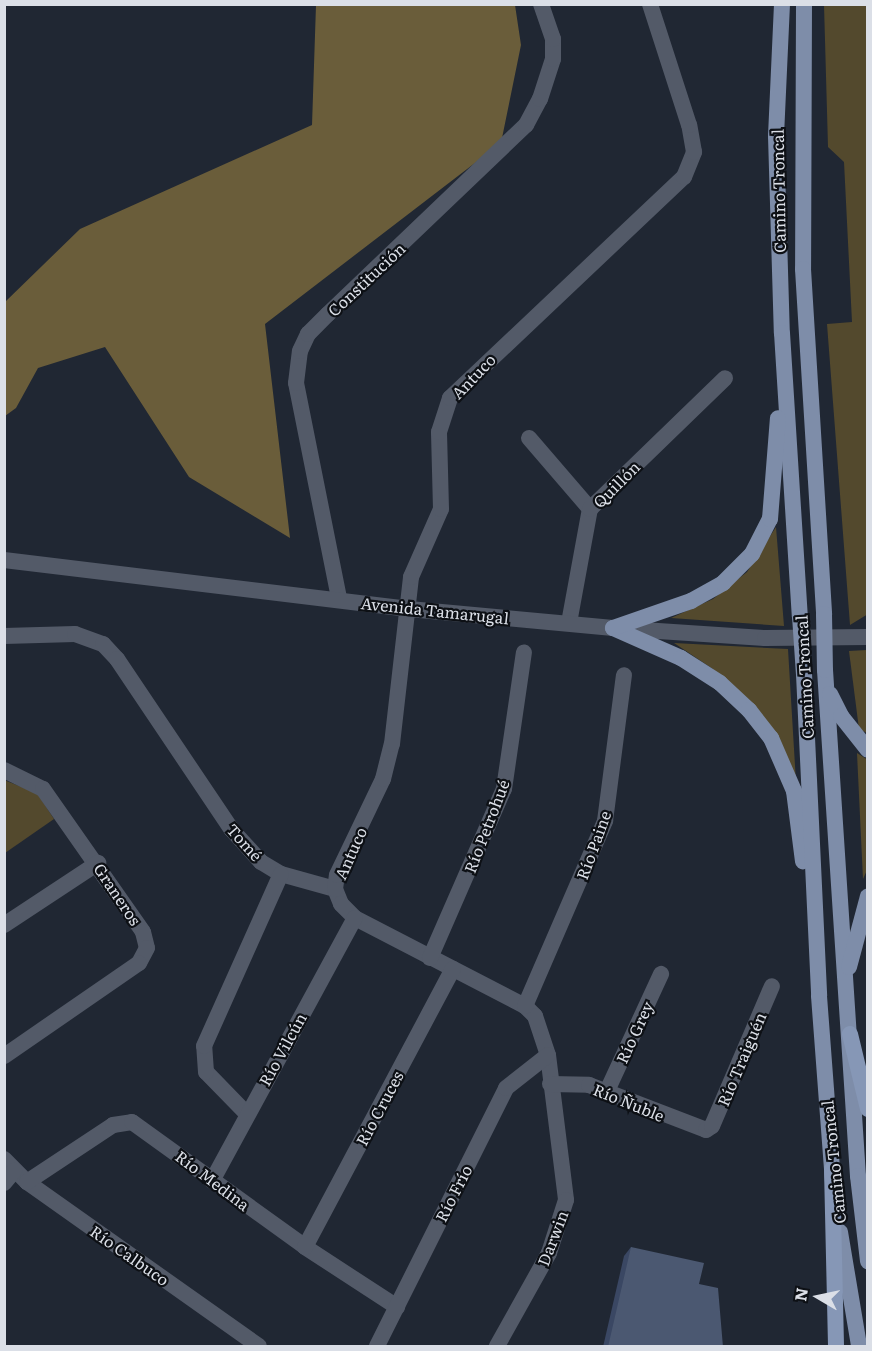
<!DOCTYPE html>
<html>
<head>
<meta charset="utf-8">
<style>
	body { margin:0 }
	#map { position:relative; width:872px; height:1351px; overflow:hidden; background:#202733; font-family:Literata,serif }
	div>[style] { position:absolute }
	.green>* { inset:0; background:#53492d }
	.forest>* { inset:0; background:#6a5d3a }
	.minor>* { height:16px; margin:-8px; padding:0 8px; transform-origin:8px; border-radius:8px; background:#535a68 }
	.tertiary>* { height:16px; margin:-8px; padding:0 8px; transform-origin:8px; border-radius:8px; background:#535a68 }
	.primary>* { height:16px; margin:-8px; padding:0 8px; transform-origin:8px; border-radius:8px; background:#7e8da9 }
	.trunk>* { height:16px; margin:-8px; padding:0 8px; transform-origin:8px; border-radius:8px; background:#8697b6 }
	.primary-bridge>* { height:16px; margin:-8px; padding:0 8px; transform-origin:8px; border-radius:8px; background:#7e8da9 }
	.wall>* { inset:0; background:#3a4763 }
	.building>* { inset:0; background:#4b5871 }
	span { translate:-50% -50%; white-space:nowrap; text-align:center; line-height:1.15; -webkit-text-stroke:4.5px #0d1015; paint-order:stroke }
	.street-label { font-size:16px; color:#dbdfe7 }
	.frame { position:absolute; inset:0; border:6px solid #dbdfe7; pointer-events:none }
	.north { position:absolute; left:788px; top:1267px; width:60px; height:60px; -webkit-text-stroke:4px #0d1015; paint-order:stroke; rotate:279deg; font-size:16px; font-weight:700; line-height:24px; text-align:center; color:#dbdfe7 }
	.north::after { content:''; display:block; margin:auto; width:21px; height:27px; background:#dbdfe7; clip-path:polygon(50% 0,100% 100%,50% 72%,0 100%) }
</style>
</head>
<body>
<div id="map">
	<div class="green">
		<i style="clip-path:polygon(824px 5px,868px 5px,868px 614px,850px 625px,827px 324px,852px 322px,844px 162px,828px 147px)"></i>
		<i style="clip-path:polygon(776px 527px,784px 626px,671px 618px,713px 599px,747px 572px)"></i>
		<i style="clip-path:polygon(674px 643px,788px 649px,796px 782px,713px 669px)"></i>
		<i style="clip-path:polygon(867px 650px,867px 733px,859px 729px,849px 651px)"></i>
		<i style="clip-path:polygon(857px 753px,868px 760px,868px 868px,863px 879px)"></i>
		<i style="clip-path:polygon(4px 780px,37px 793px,54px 819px,5px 853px)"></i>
	</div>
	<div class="forest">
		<i style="clip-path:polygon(316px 5px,515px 5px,521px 45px,501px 143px,265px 324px,290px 538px,189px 477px,105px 347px,38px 368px,16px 408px,5px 416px,5px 302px,80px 229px,312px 125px)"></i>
	</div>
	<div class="minor">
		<i style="left:529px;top:438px;width:94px;rotate:49.3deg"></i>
		<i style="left:339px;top:598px;width:219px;rotate:-101.3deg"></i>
		<i style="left:296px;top:383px;width:32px;rotate:-83deg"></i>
		<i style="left:300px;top:351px;width:19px;rotate:-65deg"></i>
		<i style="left:308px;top:334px;width:28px;rotate:-45deg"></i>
		<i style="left:328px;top:314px;width:274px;rotate:-43.7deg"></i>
		<i style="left:526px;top:125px;width:30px;rotate:-62deg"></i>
		<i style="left:540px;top:99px;width:42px;rotate:-72deg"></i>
		<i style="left:553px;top:59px;width:20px;rotate:-90deg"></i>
		<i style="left:553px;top:39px;width:37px;rotate:-109deg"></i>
		<i style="left:569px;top:623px;width:116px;rotate:-79.6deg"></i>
		<i style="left:590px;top:509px;width:188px;rotate:-44.1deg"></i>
		<i style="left:4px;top:636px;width:71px;rotate:-1.6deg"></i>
		<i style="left:75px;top:634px;width:30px;rotate:20deg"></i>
		<i style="left:103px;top:644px;width:21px;rotate:47deg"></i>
		<i style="left:117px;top:659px;width:206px;rotate:56.1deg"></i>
		<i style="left:232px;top:830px;width:43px;rotate:47.8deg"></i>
		<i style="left:261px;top:862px;width:23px;rotate:31deg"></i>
		<i style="left:281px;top:874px;width:56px;rotate:15.5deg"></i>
		<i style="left:335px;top:889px;width:16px;rotate:68deg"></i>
		<i style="left:341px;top:904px;width:20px;rotate:45deg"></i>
		<i style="left:355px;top:918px;width:191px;rotate:27.4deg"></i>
		<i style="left:525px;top:1006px;width:14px;rotate:45deg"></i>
		<i style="left:535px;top:1016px;width:41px;rotate:71.6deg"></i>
		<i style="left:548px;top:1055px;width:146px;rotate:82.9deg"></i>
		<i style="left:566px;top:1200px;width:56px;rotate:107.8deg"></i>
		<i style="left:549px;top:1253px;width:107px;rotate:119.2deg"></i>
		<i style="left:4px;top:770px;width:43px;rotate:26deg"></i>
		<i style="left:43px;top:789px;width:174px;rotate:55deg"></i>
		<i style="left:143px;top:932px;width:16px;rotate:76deg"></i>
		<i style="left:147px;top:948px;width:17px;rotate:118deg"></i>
		<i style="left:139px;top:963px;width:164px;rotate:145.4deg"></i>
		<i style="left:335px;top:889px;width:14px;rotate:-82deg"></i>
		<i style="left:337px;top:875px;width:106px;rotate:-64.4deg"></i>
		<i style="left:383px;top:779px;width:36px;rotate:-76deg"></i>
		<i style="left:392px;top:744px;width:168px;rotate:-83.5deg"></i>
		<i style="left:411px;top:577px;width:74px;rotate:-66.2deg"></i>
		<i style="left:441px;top:509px;width:77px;rotate:-91.5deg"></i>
		<i style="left:439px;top:432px;width:36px;rotate:-72deg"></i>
		<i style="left:450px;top:398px;width:322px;rotate:-43.4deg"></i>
		<i style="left:684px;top:177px;width:27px;rotate:-68deg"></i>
		<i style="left:694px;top:152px;width:27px;rotate:-100deg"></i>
		<i style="left:689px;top:125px;width:127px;rotate:-107.9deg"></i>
		<i style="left:4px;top:925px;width:113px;rotate:-33.4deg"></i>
		<i style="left:430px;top:958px;width:184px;rotate:-66.4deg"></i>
		<i style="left:504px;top:789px;width:138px;rotate:-81.7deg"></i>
		<i style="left:525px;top:1006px;width:202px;rotate:-66.6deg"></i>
		<i style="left:605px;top:821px;width:147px;rotate:-82.6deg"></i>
		<i style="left:550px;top:1084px;width:39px;rotate:1deg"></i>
		<i style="left:589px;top:1085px;width:125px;rotate:21deg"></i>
		<i style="left:706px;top:1130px;width:7px;rotate:-34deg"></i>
		<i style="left:712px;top:1126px;width:152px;rotate:-66.8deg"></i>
		<i style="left:607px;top:1091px;width:129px;rotate:-65.2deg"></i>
		<i style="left:246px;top:1113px;width:57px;rotate:-134.3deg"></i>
		<i style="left:206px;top:1072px;width:26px;rotate:-94deg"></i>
		<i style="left:204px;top:1046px;width:188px;rotate:-65.9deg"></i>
		<i style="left:4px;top:1159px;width:33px;rotate:45deg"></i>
		<i style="left:27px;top:1182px;width:284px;rotate:35.3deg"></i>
		<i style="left:212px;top:1181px;width:299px;rotate:-61.5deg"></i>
		<i style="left:27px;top:1182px;width:103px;rotate:-33.5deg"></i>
		<i style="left:113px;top:1125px;width:19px;rotate:-9deg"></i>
		<i style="left:132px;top:1122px;width:213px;rotate:35.8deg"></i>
		<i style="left:305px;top:1247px;width:110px;rotate:33.1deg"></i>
		<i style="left:4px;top:1183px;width:16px;rotate:-50deg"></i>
		<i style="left:305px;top:1247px;width:315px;rotate:-62deg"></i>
		<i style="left:377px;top:1346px;width:288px;rotate:-63.4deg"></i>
		<i style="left:506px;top:1088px;width:53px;rotate:-38.2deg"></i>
	</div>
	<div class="tertiary">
		<i style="left:4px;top:560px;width:408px;rotate:6.9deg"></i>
		<i style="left:409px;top:609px;width:205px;rotate:5.3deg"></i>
		<i style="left:613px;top:628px;width:152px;rotate:3.8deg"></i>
		<i style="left:765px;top:638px;width:103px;rotate:-0.6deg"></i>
	</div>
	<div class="primary">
		<i style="left:782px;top:4px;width:132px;rotate:92.6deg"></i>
		<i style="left:776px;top:136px;width:197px;rotate:88.3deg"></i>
		<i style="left:782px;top:333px;width:284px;rotate:86.4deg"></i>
		<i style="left:804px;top:4px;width:265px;rotate:90.2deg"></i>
		<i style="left:803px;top:269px;width:346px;rotate:86.5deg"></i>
		<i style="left:613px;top:628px;width:74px;rotate:23.8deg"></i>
		<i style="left:681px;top:658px;width:46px;rotate:32.7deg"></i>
		<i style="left:720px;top:683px;width:40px;rotate:43deg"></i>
		<i style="left:749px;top:710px;width:36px;rotate:52deg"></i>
		<i style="left:771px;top:738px;width:58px;rotate:66.5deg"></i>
		<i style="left:794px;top:791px;width:71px;rotate:82.7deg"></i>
		<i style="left:613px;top:628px;width:83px;rotate:-19.1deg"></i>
		<i style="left:691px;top:601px;width:37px;rotate:-29deg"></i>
		<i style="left:723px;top:583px;width:41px;rotate:-45deg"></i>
		<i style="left:752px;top:554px;width:39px;rotate:-63deg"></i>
		<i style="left:770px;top:519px;width:101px;rotate:-85.5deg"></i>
		<i style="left:825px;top:670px;width:507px;rotate:86.27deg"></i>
		<i style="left:858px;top:1176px;width:86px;rotate:83.3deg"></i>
		<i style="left:804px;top:674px;width:322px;rotate:87.3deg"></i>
		<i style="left:819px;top:996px;width:188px;rotate:85.7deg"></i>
		<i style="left:830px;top:694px;width:25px;rotate:63deg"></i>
		<i style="left:841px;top:716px;width:43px;rotate:51.5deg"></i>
		<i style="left:849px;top:967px;width:73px;rotate:-75deg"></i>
		<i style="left:840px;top:1232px;width:116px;rotate:80.5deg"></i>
	</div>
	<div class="trunk">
		<i style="left:850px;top:1034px;width:77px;rotate:76.5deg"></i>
		<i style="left:832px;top:1169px;width:177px;rotate:88.7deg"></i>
	</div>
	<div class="primary-bridge">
		<i style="left:824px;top:614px;width:56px;rotate:89deg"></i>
		<i style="left:800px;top:616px;width:58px;rotate:86.1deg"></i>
	</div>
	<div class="wall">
		<i style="clip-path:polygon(631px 1247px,723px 1347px,603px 1347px,624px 1256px)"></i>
	</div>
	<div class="building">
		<i style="clip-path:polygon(631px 1247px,704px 1263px,699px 1284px,718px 1288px,723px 1347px,608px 1347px)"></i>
	</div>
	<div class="street-label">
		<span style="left:778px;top:191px;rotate:-91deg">Camino Troncal</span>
		<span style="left:366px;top:279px;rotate:-43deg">Constitución</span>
		<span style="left:473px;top:376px;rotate:-46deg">Antuco</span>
		<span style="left:616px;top:484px;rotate:-45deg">Quillón</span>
		<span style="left:435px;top:610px;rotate:6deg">Avenida Tamarugal</span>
		<span style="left:804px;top:677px;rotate:-93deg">Camino Troncal</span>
		<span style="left:486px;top:826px;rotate:-69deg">Río Petrohué</span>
		<span style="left:245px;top:842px;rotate:48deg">Tomé</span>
		<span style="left:593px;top:845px;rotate:-70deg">Río Paine</span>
		<span style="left:350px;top:853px;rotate:-66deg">Antuco</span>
		<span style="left:118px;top:894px;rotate:56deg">Graneros</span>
		<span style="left:634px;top:1032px;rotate:-65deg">Río Grey</span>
		<span style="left:282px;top:1049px;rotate:-61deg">Río Vilcún</span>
		<span style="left:741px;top:1059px;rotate:-67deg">Río Traiguén</span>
		<span style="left:629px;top:1102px;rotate:22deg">Río Ñuble</span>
		<span style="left:379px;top:1108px;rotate:-62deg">Río Cruces</span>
		<span style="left:833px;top:1162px;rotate:-96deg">Camino Troncal</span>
		<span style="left:213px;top:1180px;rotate:37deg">Río Medina</span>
		<span style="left:453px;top:1193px;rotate:-63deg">Río Frío</span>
		<span style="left:552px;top:1238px;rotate:-69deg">Darwin</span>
		<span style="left:130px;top:1255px;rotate:35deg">Río Calbuco</span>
	</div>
	<div class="frame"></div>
	<div class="north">N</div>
</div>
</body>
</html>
